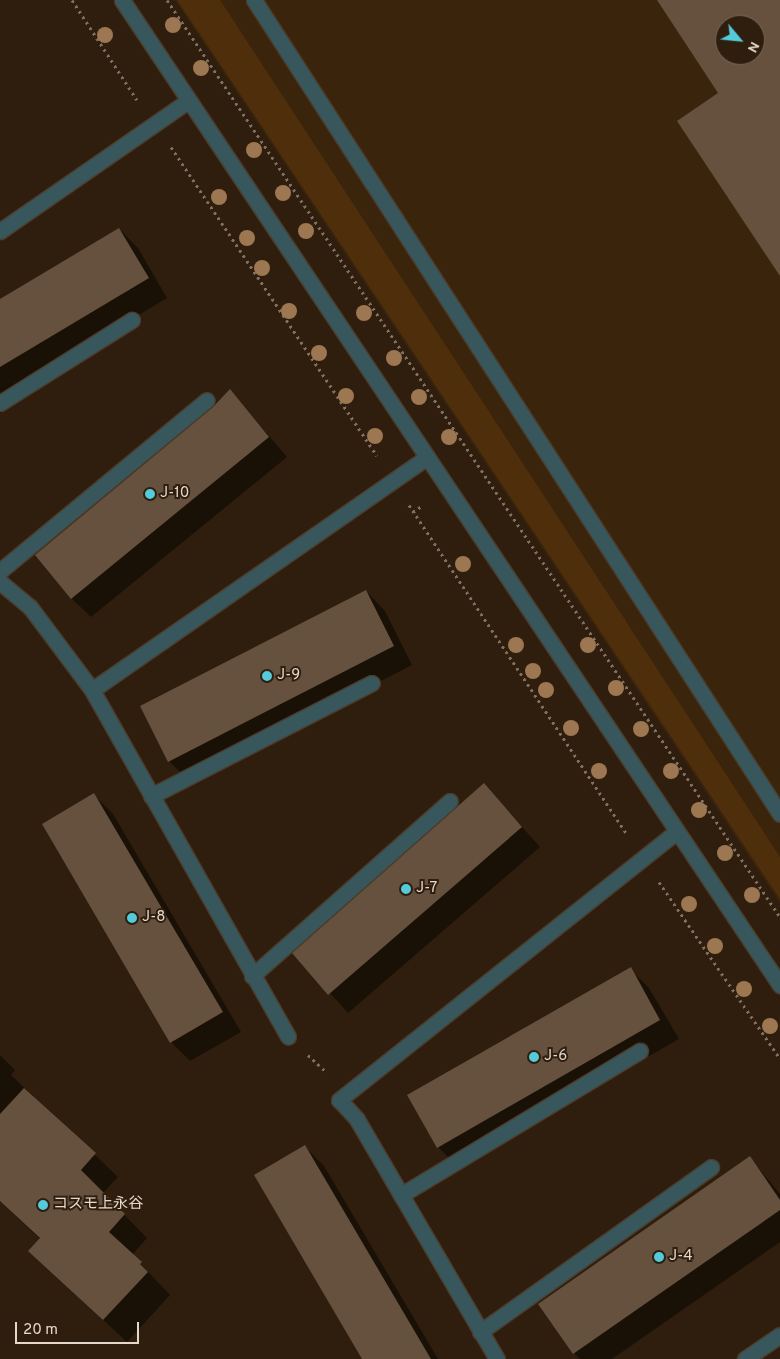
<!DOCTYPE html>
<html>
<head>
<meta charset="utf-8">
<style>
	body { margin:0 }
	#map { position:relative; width:780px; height:1359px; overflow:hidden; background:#2f1e0d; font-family:Overpass,"Noto Sans JP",sans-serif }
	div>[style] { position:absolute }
	.built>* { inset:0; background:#3a240c }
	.green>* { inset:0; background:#4f2f0b }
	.shadow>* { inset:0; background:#0007 }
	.building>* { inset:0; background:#66513f }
	.path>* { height:3px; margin-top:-1.5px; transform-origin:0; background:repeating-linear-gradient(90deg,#7f7062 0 2.5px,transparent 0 6.5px) }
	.roads { filter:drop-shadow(1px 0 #4c3c2c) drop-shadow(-1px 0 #4c3c2c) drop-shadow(0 1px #4c3c2c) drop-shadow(0 -1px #4c3c2c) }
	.minor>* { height:15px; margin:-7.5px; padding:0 7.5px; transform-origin:7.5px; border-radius:7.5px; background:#37575c }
	.trees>* { width:16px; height:16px; margin:-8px; border-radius:50%; background:#9d7752 }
	.dots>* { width:14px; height:14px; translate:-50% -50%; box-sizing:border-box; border:2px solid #2f1e0d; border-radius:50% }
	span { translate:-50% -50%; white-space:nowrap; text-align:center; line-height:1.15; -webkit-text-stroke:4px #2f1e0d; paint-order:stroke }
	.poi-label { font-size:15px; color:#e4d8cd }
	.left { translate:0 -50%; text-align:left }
	.north { position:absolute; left:715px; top:15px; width:50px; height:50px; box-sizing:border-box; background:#2f1e0d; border:1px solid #77685a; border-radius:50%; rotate:118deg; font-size:14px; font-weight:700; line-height:20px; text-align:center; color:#e4d8cd }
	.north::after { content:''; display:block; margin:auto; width:18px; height:22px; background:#53cbda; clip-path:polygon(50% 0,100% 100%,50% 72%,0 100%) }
	.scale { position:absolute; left:15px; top:1322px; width:124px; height:22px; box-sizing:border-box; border:2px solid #e4d8cd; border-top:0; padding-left:6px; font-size:15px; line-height:18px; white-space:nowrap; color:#e4d8cd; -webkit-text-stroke:4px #2f1e0d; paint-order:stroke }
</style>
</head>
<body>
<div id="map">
	<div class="built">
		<i style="clip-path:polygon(evenodd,175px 0,780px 0,780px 903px,608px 646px,175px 0,725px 25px,755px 25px,755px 55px,725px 55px,725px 25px)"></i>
	</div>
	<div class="green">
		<i style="clip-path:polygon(177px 0,220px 0,780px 857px,780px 899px)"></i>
	</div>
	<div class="shadow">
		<i style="clip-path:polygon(119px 229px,138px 248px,167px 298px,0 398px,0 300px)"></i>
		<i style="clip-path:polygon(230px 391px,287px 457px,91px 617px,71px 598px)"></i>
		<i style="clip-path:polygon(366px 591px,385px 611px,412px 665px,188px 780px,169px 761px)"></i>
		<i style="clip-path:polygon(484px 785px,540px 847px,348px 1013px,294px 953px)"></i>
		<i style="clip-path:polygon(94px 795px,113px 814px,241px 1032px,190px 1061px,171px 1042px)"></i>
		<i style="clip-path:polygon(630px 969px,649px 988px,679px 1039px,457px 1166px,438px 1147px)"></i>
		<i style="clip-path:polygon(0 1055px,15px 1070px,11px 1075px,118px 1177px,103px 1193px,147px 1238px,132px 1255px,170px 1295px,127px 1342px,53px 1273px,40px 1239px,0 1201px)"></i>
		<i style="clip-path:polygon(305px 1147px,324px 1166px,438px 1359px,364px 1359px)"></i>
		<i style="clip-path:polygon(750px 1158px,780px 1194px,780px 1242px,612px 1359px,580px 1359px,574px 1353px)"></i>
	</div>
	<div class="building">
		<i style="clip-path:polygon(evenodd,657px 0,780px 0,780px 276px,677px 121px,718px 93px,657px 0,725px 25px,755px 25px,755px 55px,725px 55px,725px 25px)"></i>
		<i style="clip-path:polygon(119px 228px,149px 278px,0 367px,0 299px)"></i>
		<i style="clip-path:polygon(230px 389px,269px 437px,71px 599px,35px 555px,213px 407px)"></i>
		<i style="clip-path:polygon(366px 590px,394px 646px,168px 762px,140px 706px)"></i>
		<i style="clip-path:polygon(484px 783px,522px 827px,328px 995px,292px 953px)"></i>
		<i style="clip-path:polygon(94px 793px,223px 1012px,170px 1043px,42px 824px)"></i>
		<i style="clip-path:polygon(631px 967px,660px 1020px,437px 1148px,407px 1095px)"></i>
		<i style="clip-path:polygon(24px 1088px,96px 1153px,81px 1170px,125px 1214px,109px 1232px,142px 1262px,140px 1264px,148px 1272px,103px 1320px,28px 1251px,40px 1238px,0 1201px,0 1114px)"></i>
		<i style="clip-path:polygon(305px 1145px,431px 1359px,362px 1359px,254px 1175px)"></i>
		<i style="clip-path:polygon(750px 1156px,780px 1200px,780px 1210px,573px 1354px,538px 1304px)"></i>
	</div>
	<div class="path">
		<i style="left:72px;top:0;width:119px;rotate:57deg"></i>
		<i style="left:167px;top:0;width:1103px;rotate:56.24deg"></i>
		<i style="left:171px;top:147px;width:371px;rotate:56.3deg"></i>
		<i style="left:409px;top:505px;width:393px;rotate:56.5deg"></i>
		<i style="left:413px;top:512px;width:12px;rotate:-35deg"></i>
		<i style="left:659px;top:882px;width:214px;rotate:55.6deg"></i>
		<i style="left:308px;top:1055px;width:26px;rotate:43deg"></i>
	</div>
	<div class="roads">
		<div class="minor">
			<i style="left:122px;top:0;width:1185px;rotate:56.26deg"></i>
			<i style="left:254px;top:0;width:969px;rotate:57.13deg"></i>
			<i style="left:0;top:231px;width:229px;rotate:-34.7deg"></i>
			<i style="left:0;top:403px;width:156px;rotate:-32.2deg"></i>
			<i style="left:0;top:571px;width:268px;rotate:-39.6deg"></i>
			<i style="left:0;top:582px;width:39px;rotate:40deg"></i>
			<i style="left:30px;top:607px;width:104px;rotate:53.2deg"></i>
			<i style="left:92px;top:690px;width:408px;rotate:-34.8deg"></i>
			<i style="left:92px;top:690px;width:398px;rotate:60.5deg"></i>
			<i style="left:151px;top:796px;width:248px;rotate:-27.1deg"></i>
			<i style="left:252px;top:976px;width:264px;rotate:-41.5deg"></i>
			<i style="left:401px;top:1195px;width:279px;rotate:-31.1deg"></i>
			<i style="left:480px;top:1332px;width:284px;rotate:-35.5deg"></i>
			<i style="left:497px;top:1359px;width:278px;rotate:-120.3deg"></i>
			<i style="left:357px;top:1119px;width:26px;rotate:-133deg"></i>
			<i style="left:339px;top:1100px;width:432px;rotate:-38.5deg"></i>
			<i style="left:745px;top:1359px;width:42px;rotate:-34.4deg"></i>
		</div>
	</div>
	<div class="trees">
		<i style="left:173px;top:25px"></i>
		<i style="left:105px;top:35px"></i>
		<i style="left:201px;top:68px"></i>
		<i style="left:254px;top:150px"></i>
		<i style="left:283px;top:193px"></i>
		<i style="left:219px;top:197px"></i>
		<i style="left:306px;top:231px"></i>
		<i style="left:247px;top:238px"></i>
		<i style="left:262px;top:268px"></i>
		<i style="left:289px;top:311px"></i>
		<i style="left:364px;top:313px"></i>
		<i style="left:319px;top:353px"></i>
		<i style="left:394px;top:358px"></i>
		<i style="left:346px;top:396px"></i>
		<i style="left:419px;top:397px"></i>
		<i style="left:375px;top:436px"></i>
		<i style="left:449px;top:437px"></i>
		<i style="left:463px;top:564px"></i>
		<i style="left:516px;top:645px"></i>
		<i style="left:588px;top:645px"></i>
		<i style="left:533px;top:671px"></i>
		<i style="left:616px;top:688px"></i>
		<i style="left:546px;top:690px"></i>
		<i style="left:571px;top:728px"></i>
		<i style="left:641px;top:729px"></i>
		<i style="left:599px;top:771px"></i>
		<i style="left:671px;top:771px"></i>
		<i style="left:699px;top:810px"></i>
		<i style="left:725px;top:853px"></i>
		<i style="left:752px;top:895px"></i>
		<i style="left:689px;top:904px"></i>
		<i style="left:715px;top:946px"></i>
		<i style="left:744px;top:989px"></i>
		<i style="left:770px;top:1026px"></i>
	</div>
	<div class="dots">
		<i style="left:150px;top:494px;background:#53cbda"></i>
		<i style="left:267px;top:676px;background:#53cbda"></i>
		<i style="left:406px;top:889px;background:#53cbda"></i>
		<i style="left:132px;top:918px;background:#53cbda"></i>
		<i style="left:534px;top:1057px;background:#53cbda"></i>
		<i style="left:43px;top:1205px;background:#53cbda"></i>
		<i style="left:659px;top:1257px;background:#53cbda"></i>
	</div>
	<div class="poi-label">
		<span class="left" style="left:160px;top:494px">J-10</span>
		<span class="left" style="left:277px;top:676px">J-9</span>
		<span class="left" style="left:416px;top:889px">J-7</span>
		<span class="left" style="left:142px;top:918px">J-8</span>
		<span class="left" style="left:544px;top:1057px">J-6</span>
		<span class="left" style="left:53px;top:1205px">コスモ上永谷</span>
		<span class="left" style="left:669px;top:1257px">J-4</span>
	</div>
	<div class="north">N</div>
	<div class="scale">20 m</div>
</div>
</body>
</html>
